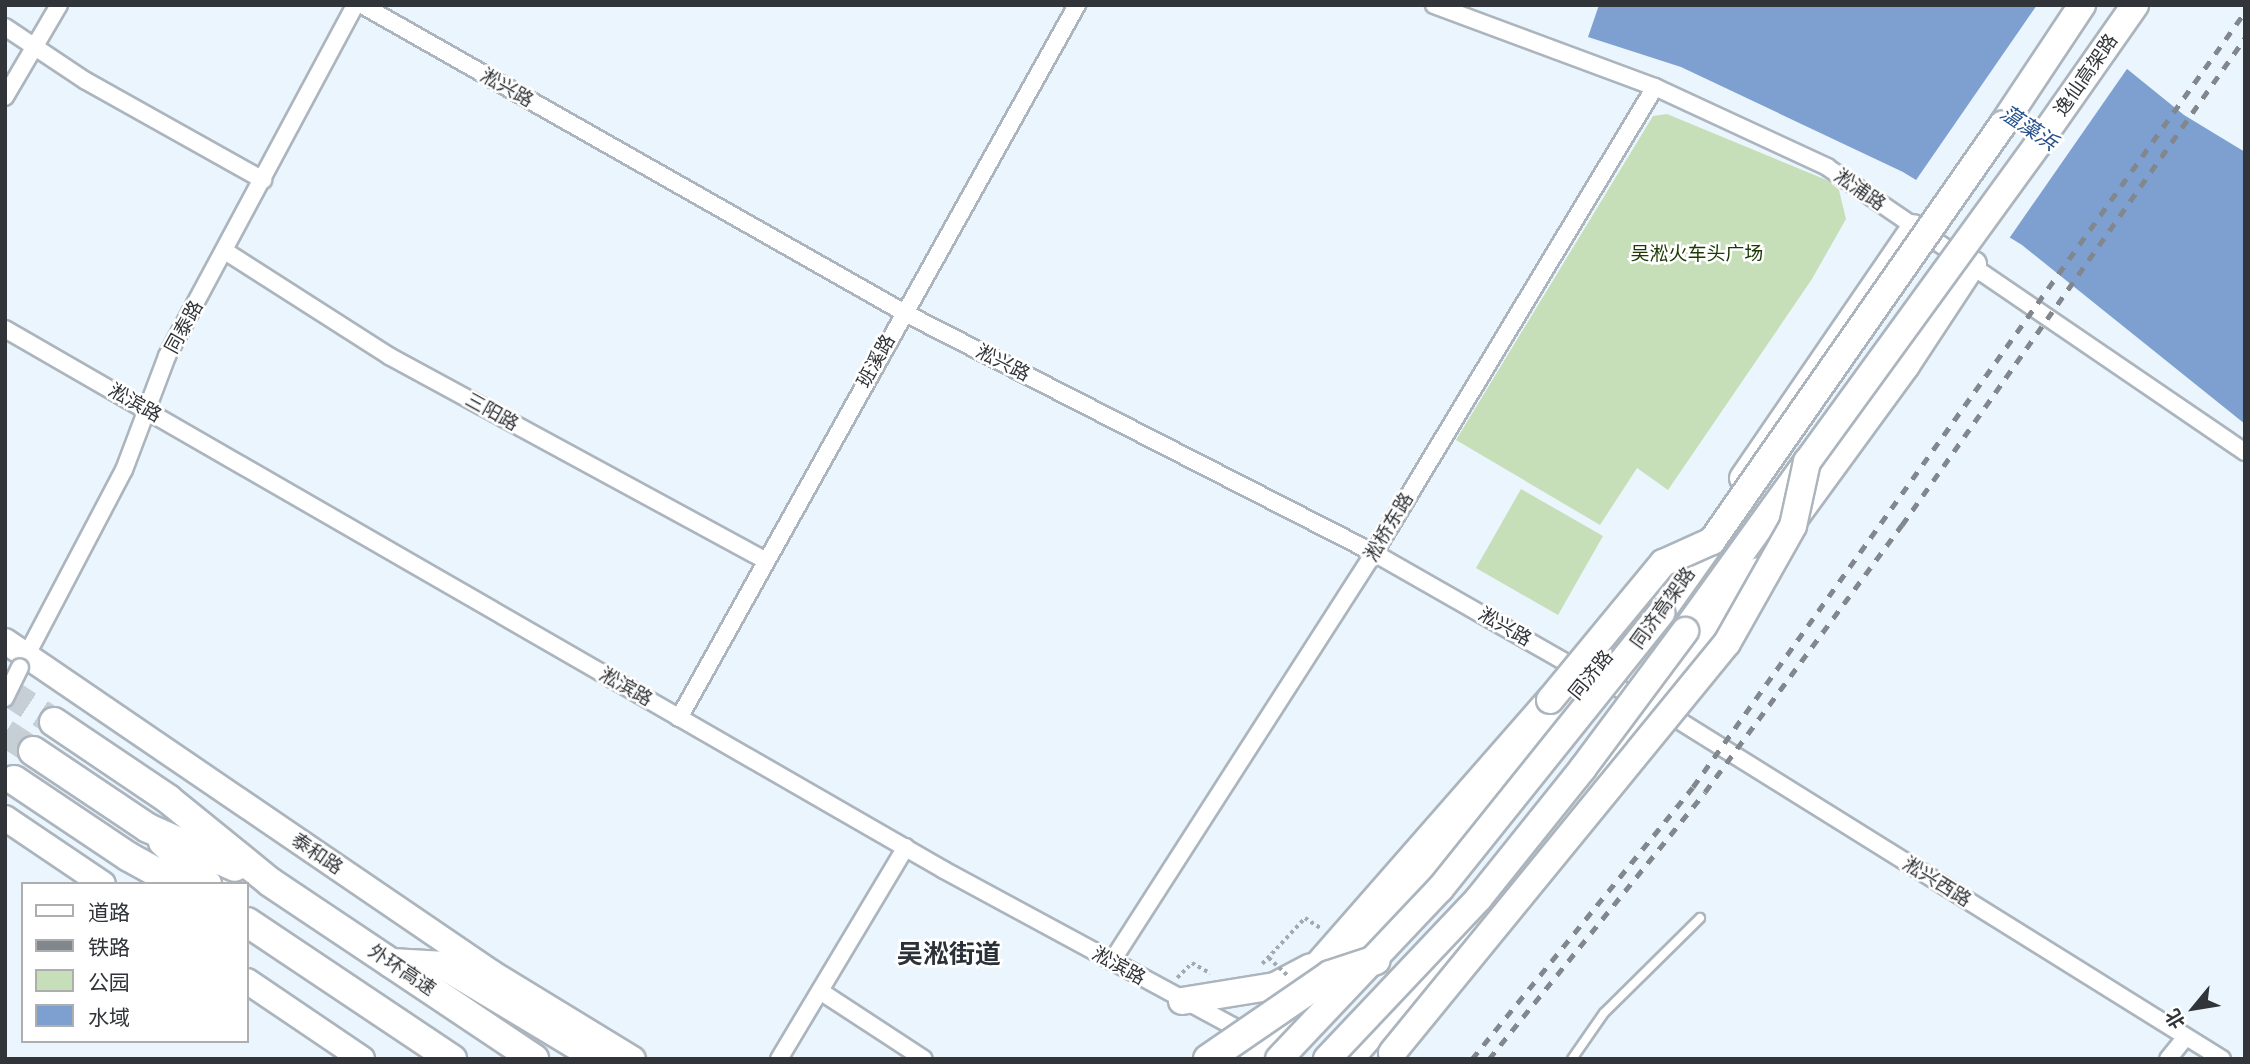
<!DOCTYPE html>
<html>
<head>
<meta charset="utf-8">
<style>
	body { margin:0 }
	#map { position:relative; width:2250px; height:1064px; overflow:hidden; background:#ebf5fd; font-family:"Space Grotesk","Noto Sans SC",sans-serif }
	div>[style] { position:absolute }
	.green>* { inset:0; background:#c6dfb8 }
	.water>* { inset:0; background:#7ea0d0 }
	.pier>* { inset:0; background:#ebf5fd }
	.motorway-tunnel>* { height:28px; margin-top:-14px; transform-origin:0; background:repeating-linear-gradient(90deg,#c6ced6 0 28px,transparent 0 42px) }
	.path>* { height:3.5px; margin-top:-1.75px; transform-origin:0; background:repeating-linear-gradient(90deg,#a2a9af 0 3.5px,transparent 0 7px) }
	.roads { filter:drop-shadow(2px 0 #acb5bd) drop-shadow(-2px 0 #acb5bd) drop-shadow(0 2px #acb5bd) drop-shadow(0 -2px #acb5bd) }
	.service>* { height:8px; margin:-4px; padding:0 4px; transform-origin:4px; border-radius:4px; background:#fff }
	.minor>* { height:16px; margin:-8px; padding:0 8px; transform-origin:8px; border-radius:8px; background:#fff }
	.primary>* { height:24px; margin:-12px; padding:0 12px; transform-origin:12px; border-radius:12px; background:#fff }
	.trunk>* { height:26px; margin:-13px; padding:0 13px; transform-origin:13px; border-radius:13px; background:#fff }
	.motorway>* { height:28px; margin:-14px; padding:0 14px; transform-origin:14px; border-radius:14px; background:#fff }
	.rail>* { height:5px; margin-top:-2.5px; transform-origin:0; background:repeating-linear-gradient(90deg,#81878d 0 9px,transparent 0 18px) }
	.path-bridge>* { height:3.5px; margin-top:-1.75px; transform-origin:0; background:repeating-linear-gradient(90deg,#a2a9af 0 3.5px,transparent 0 7px) }
	.bridges { filter:drop-shadow(2px 0 #acb5bd) drop-shadow(-2px 0 #acb5bd) drop-shadow(0 2px #acb5bd) drop-shadow(0 -2px #acb5bd) }
	.minor-bridge>* { height:16px; margin:-8px; padding:0 8px; transform-origin:8px; border-radius:8px; background:#fff }
	.trunk-bridge>* { height:26px; margin:-13px; padding:0 13px; transform-origin:13px; border-radius:13px; background:#fff }
	.motorway-bridge>* { height:28px; margin:-14px; padding:0 14px; transform-origin:14px; border-radius:14px; background:#fff }
	span { translate:-50% -50%; white-space:nowrap; text-align:center; line-height:1.15; -webkit-text-stroke:5px #fff; paint-order:stroke }
	.street-label { font-size:19px; color:#313438 }
	.park-label { font-size:19px; color:#1b3900 }
	.water-label { font-size:21px; color:#25508c; font-style:italic }
	.district-label { font-size:26px; color:#2a3138; font-weight:700 }
	.frame { position:absolute; inset:0; border:7px solid #313438; pointer-events:none }
	.legend { position:absolute; left:21px; top:882px; width:228px; height:161px; box-sizing:border-box; background:#fff; border:2px solid #adaeaf; margin:0; padding:9px 12px; list-style:none; font-size:21px; color:#313438 }
	.legend li { display:flex; align-items:center; gap:14px; height:35px }
	.legend b { width:35px; border:2px solid #adaeaf }
	.north { position:absolute; left:2159px; top:973px; width:70px; height:70px; -webkit-text-stroke:5px #fff; paint-order:stroke; rotate:240deg; font-size:19px; font-weight:700; line-height:28px; text-align:center; color:#313438 }
	.north::after { content:''; display:block; margin:auto; width:24px; height:32px; background:#313438; clip-path:polygon(50% 0,100% 100%,50% 72%,0 100%) }
</style>
</head>
<body>
<div id="map">
	<div class="green">
		<i style="clip-path:polygon(1667px 114px,1829px 181px,1839px 190px,1846px 219px,1812px 279px,1668px 490px,1637px 468px,1600px 525px,1456px 440px,1653px 116px)"></i>
		<i style="clip-path:polygon(1521px 489px,1603px 536px,1558px 615px,1476px 568px)"></i>
	</div>
	<div class="water">
		<i style="clip-path:polygon(1599px 5px,2048px 5px,2184px 115px,2245px 152px,2245px 424px,2022px 245px,1903px 172px,1681px 67px,1588px 37px)"></i>
	</div>
	<div class="pier">
		<i style="clip-path:polygon(2037px 5px,2054px 5px,2129px 66px,2008px 240px,1914px 183px)"></i>
	</div>
	<div class="motorway-tunnel">
		<i style="left:5px;top:690px;width:59px;rotate:33.1deg"></i>
		<i style="left:5px;top:733px;width:33px;rotate:33deg"></i>
	</div>
	<div class="path">
		<i style="left:1262px;top:964px;width:63px;rotate:-46.9deg"></i>
		<i style="left:1305px;top:918px;width:20px;rotate:33deg"></i>
		<i style="left:1177px;top:978px;width:21px;rotate:-45deg"></i>
		<i style="left:1192px;top:963px;width:21px;rotate:29deg"></i>
	</div>
	<div class="roads">
		<div class="service">
			<i style="left:1572px;top:1059px;width:56px;rotate:-55.2deg"></i>
			<i style="left:1604px;top:1013px;width:135px;rotate:-44.7deg"></i>
		</div>
		<div class="minor">
			<i style="left:362px;top:5px;width:622px;rotate:29.57deg"></i>
			<i style="left:903px;top:312px;width:529px;rotate:27.1deg"></i>
			<i style="left:1374px;top:553px;width:249px;rotate:29.7deg"></i>
			<i style="left:1590px;top:676px;width:58px;rotate:23.5deg"></i>
			<i style="left:1434px;top:5px;width:236px;rotate:20.4deg"></i>
			<i style="left:1655px;top:87px;width:190px;rotate:24.9deg"></i>
			<i style="left:1827px;top:167px;width:506px;rotate:34.29deg"></i>
			<i style="left:5px;top:27px;width:97px;rotate:33.7deg"></i>
			<i style="left:86px;top:81px;width:203px;rotate:29.2deg"></i>
			<i style="left:5px;top:97px;width:107px;rotate:-59.6deg"></i>
			<i style="left:225px;top:251px;width:195px;rotate:32.6deg"></i>
			<i style="left:389px;top:356px;width:429px;rotate:28.5deg"></i>
			<i style="left:5px;top:329px;width:1084px;rotate:29.95deg"></i>
			<i style="left:944px;top:870px;width:347px;rotate:28.4deg"></i>
			<i style="left:22px;top:664px;width:219px;rotate:-62.3deg"></i>
			<i style="left:124px;top:470px;width:122px;rotate:-69.3deg"></i>
			<i style="left:167px;top:356px;width:398px;rotate:-61.8deg"></i>
			<i style="left:1662px;top:710px;width:660px;rotate:31.93deg"></i>
			<i style="left:679px;top:718px;width:817px;rotate:-60.83deg"></i>
			<i style="left:1112px;top:961px;width:485px;rotate:-57.3deg"></i>
			<i style="left:1374px;top:553px;width:544px;rotate:-58.91deg"></i>
			<i style="left:820px;top:991px;width:124px;rotate:33.2deg"></i>
			<i style="left:779px;top:1059px;width:247px;rotate:-59.1deg"></i>
			<i style="left:2168px;top:1059px;width:28px;rotate:-51deg"></i>
		</div>
		<div class="primary">
			<i style="left:1742px;top:478px;width:304px;rotate:-55.6deg"></i>
			<i style="left:1794px;top:521px;width:192px;rotate:-53.9deg"></i>
			<i style="left:1907px;top:366px;width:122px;rotate:-56.7deg"></i>
			<i style="left:5px;top:641px;width:589px;rotate:34.28deg"></i>
			<i style="left:492px;top:973px;width:165px;rotate:31.4deg"></i>
			<i style="left:5px;top:818px;width:118px;rotate:34deg"></i>
			<i style="left:247px;top:981px;width:139px;rotate:34.1deg"></i>
			<i style="left:1254px;top:1059px;width:203px;rotate:-46.8deg"></i>
			<i style="left:1393px;top:911px;width:468px;rotate:-50.5deg"></i>
			<i style="left:1351px;top:1059px;width:324px;rotate:-48.5deg"></i>
			<i style="left:1566px;top:816px;width:312px;rotate:-52deg"></i>
		</div>
		<div class="trunk">
			<i style="left:2003px;top:124px;width:143px;rotate:-56.4deg"></i>
			<i style="left:2037px;top:145px;width:171px;rotate:-55deg"></i>
			<i style="left:1661px;top:613px;width:88px;rotate:-54.7deg"></i>
			<i style="left:1685px;top:631px;width:208px;rotate:-54.2deg"></i>
			<i style="left:1295px;top:991px;width:387px;rotate:-48.8deg"></i>
			<i style="left:1182px;top:1001px;width:94px;rotate:-9.2deg"></i>
			<i style="left:1275px;top:986px;width:40px;rotate:-28deg"></i>
			<i style="left:1248px;top:1059px;width:23px;rotate:-83deg"></i>
			<i style="left:1251px;top:1036px;width:24px;rotate:-45deg"></i>
		</div>
		<div class="motorway">
			<i style="left:54px;top:722px;width:138px;rotate:34deg"></i>
			<i style="left:168px;top:799px;width:132px;rotate:39.1deg"></i>
			<i style="left:270px;top:882px;width:318px;rotate:33.8deg"></i>
			<i style="left:33px;top:751px;width:138px;rotate:33.8deg"></i>
			<i style="left:148px;top:828px;width:95px;rotate:24.1deg"></i>
			<i style="left:14px;top:780px;width:138px;rotate:33.8deg"></i>
			<i style="left:129px;top:857px;width:56px;rotate:28.9deg"></i>
			<i style="left:163px;top:842px;width:61px;rotate:43.7deg"></i>
			<i style="left:247px;top:922px;width:247px;rotate:33.8deg"></i>
			<i style="left:391px;top:963px;width:54px;rotate:3.2deg"></i>
			<i style="left:445px;top:966px;width:181px;rotate:31deg"></i>
		</div>
	</div>
	<div class="rail">
		<i style="left:1472px;top:1059px;width:350px;rotate:-50.9deg"></i>
		<i style="left:1693px;top:787px;width:951px;rotate:-54.54deg"></i>
		<i style="left:1489px;top:1059px;width:343px;rotate:-51deg"></i>
		<i style="left:1705px;top:792px;width:332px;rotate:-53.6deg"></i>
		<i style="left:1902px;top:525px;width:596px;rotate:-54.84deg"></i>
	</div>
	<div class="path-bridge">
		<i style="left:1269px;top:958px;width:26px;rotate:43deg"></i>
	</div>
	<div class="bridges">
		<div class="minor-bridge">
			<i style="left:5px;top:698px;width:34px;rotate:-64deg"></i>
		</div>
		<div class="trunk-bridge">
			<i style="left:1550px;top:700px;width:178px;rotate:-50.5deg"></i>
			<i style="left:1663px;top:563px;width:54px;rotate:-24.2deg"></i>
			<i style="left:1712px;top:541px;width:508px;rotate:-55.09deg"></i>
			<i style="left:1392px;top:1053px;width:529px;rotate:-50.75deg"></i>
			<i style="left:1727px;top:643px;width:134px;rotate:-60.6deg"></i>
			<i style="left:1793px;top:526px;width:66px;rotate:-77.7deg"></i>
			<i style="left:1807px;top:462px;width:392px;rotate:-54deg"></i>
			<i style="left:1279px;top:1059px;width:234px;rotate:-46.6deg"></i>
			<i style="left:1440px;top:889px;width:354px;rotate:-51.3deg"></i>
			<i style="left:1327px;top:1059px;width:221px;rotate:-46.6deg"></i>
			<i style="left:1479px;top:898px;width:166px;rotate:-51.3deg"></i>
			<i style="left:1583px;top:768px;width:171px;rotate:-53.3deg"></i>
		</div>
		<div class="motorway-bridge">
			<i style="left:1208px;top:1059px;width:148px;rotate:-34.5deg"></i>
			<i style="left:1330px;top:975px;width:48px;rotate:-18.1deg"></i>
		</div>
	</div>
	<div class="street-label">
		<span style="left:2086px;top:75px;rotate:-55deg">逸仙高架路</span>
		<span style="left:507px;top:88px;rotate:30deg">淞兴路</span>
		<span style="left:1860px;top:190px;rotate:35deg">淞浦路</span>
		<span style="left:184px;top:327px;rotate:-61deg">同泰路</span>
		<span style="left:876px;top:361px;rotate:-61deg">班溪路</span>
		<span style="left:1003px;top:363px;rotate:27deg">淞兴路</span>
		<span style="left:135px;top:403px;rotate:30deg">淞滨路</span>
		<span style="left:492px;top:412px;rotate:29deg">三阳路</span>
		<span style="left:1389px;top:527px;rotate:-59deg">淞桥东路</span>
		<span style="left:1663px;top:608px;rotate:-54deg">同济高架路</span>
		<span style="left:1505px;top:627px;rotate:30deg">淞兴路</span>
		<span style="left:1591px;top:675px;rotate:-51deg">同济路</span>
		<span style="left:626px;top:687px;rotate:30deg">淞滨路</span>
		<span style="left:317px;top:854px;rotate:34deg">泰和路</span>
		<span style="left:1937px;top:882px;rotate:32deg">淞兴西路</span>
		<span style="left:1119px;top:966px;rotate:29deg">淞滨路</span>
		<span style="left:402px;top:970px;rotate:34deg">外环高速</span>
	</div>
	<div class="park-label">
		<span style="left:1697px;top:254px">吴淞火车头广场</span>
	</div>
	<div class="water-label">
		<span style="left:2029px;top:128px;rotate:34deg">蕰藻浜</span>
	</div>
	<div class="district-label">
		<span style="left:949px;top:955px">吴淞街道</span>
	</div>
	<div class="frame"></div>
	<ul class="legend">
	<li><b style="height:9px;background:#fff"></b>道路</li>
	<li><b style="height:9px;background:#81878d"></b>铁路</li>
	<li><b style="height:19px;background:#c6dfb8"></b>公园</li>
	<li><b style="height:19px;background:#7ea0d0"></b>水域</li>
	</ul>
	<div class="north">北</div>
</div>
</body>
</html>
